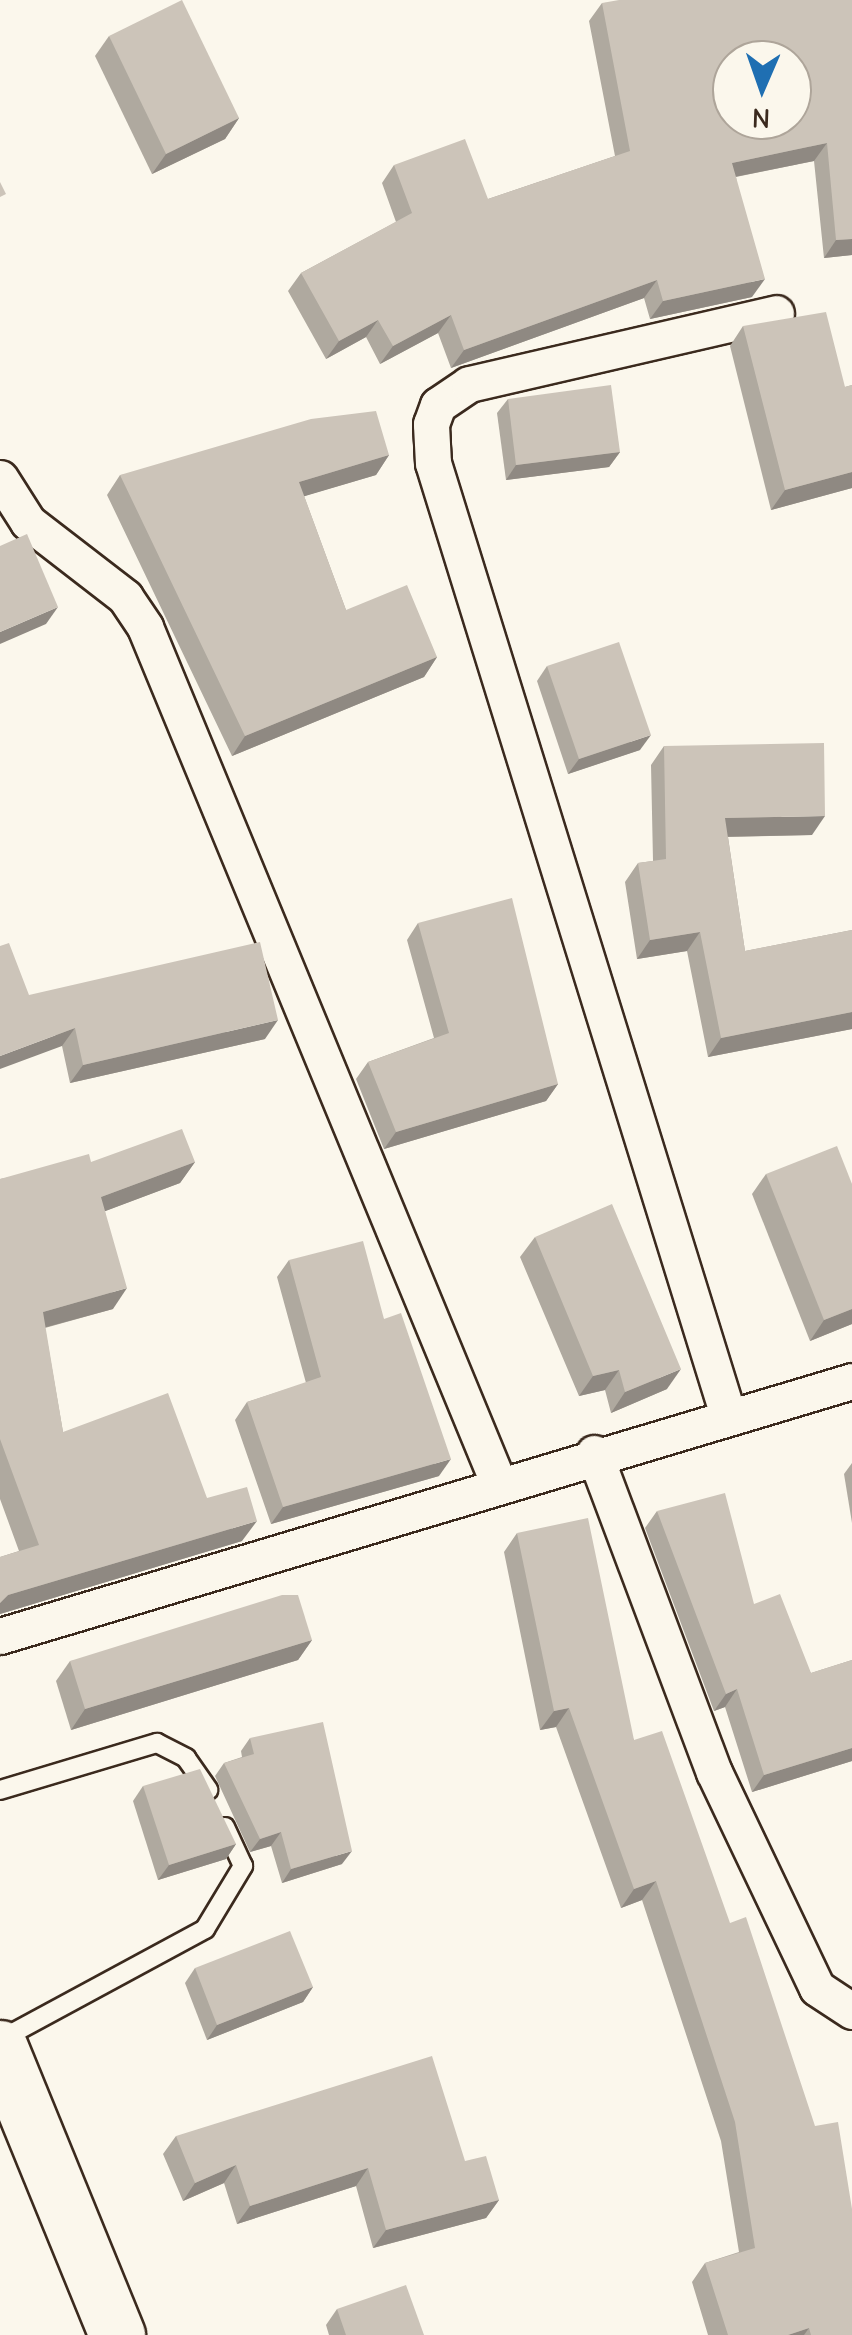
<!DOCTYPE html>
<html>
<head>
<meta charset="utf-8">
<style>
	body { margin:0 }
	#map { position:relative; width:852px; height:2335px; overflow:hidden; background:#fbf7ec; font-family:"Comic Neue",sans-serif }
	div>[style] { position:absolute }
	.roads { filter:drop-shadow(2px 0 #3b2a1e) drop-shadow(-2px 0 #3b2a1e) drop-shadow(0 2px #3b2a1e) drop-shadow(0 -2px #3b2a1e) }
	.service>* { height:18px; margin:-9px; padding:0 9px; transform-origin:9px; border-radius:9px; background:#fbf7ec }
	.minor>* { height:35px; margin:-17.5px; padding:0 17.5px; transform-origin:17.5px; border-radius:17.5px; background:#fbf7ec }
	.primary>* { height:55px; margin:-27.5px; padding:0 27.5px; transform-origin:27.5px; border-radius:27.5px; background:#fbf7ec }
	.wall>* { inset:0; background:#afa99f }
	.shaded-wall>* { inset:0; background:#8f8982 }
	.building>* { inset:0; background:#ccc4b9 }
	span { translate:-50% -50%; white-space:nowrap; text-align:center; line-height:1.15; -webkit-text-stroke:8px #fbf7ec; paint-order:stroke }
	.north { position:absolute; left:712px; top:40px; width:100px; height:100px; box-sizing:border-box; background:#fbf7ec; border:2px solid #aea59a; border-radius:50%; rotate:182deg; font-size:28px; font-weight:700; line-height:40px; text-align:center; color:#3b2a1e }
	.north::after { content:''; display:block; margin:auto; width:35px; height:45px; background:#1f6fb2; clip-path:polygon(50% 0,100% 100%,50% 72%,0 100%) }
</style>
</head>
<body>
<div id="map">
	<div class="roads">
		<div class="service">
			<i style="left:0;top:1790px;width:164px;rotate:-16.7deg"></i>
			<i style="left:157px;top:1743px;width:33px;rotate:27deg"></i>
			<i style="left:186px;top:1758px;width:39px;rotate:55deg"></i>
			<i style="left:0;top:2040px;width:233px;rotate:-28.4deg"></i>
			<i style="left:205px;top:1929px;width:74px;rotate:-58.9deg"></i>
			<i style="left:243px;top:1866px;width:43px;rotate:-114.8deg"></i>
		</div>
		<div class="minor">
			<i style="left:0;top:478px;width:52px;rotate:57.5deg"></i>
			<i style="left:28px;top:522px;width:123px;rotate:37.7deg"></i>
			<i style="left:125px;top:597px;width:36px;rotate:56deg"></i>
			<i style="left:145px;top:627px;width:925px;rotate:67.57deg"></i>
			<i style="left:727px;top:1412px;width:993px;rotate:-107.21deg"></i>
			<i style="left:433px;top:463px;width:39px;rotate:-93deg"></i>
			<i style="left:431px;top:424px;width:20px;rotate:-70deg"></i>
			<i style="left:438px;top:405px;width:37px;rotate:-34deg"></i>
			<i style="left:469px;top:384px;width:315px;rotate:-13deg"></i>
			<i style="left:594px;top:1453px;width:341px;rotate:69.4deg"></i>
			<i style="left:714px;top:1772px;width:239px;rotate:64.5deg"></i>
			<i style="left:817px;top:1988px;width:42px;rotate:33.3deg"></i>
			<i style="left:0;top:1636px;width:889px;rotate:-16.66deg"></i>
		</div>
		<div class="primary">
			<i style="left:0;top:2048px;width:310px;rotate:67.8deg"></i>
		</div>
	</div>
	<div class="wall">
		<i style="clip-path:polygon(852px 0,852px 255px,824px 258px,814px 161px,736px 177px,752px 297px,650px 319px,644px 298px,451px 368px,438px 333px,380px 364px,366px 337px,326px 359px,288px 291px,301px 273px,396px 222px,382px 183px,394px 165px,488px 199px,615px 156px,589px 21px,602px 3px)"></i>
		<i style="clip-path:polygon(109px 36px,239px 118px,225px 139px,152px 174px,95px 56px)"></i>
		<i style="clip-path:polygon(743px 326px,845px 387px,852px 385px,852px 488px,771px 510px,730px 346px)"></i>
		<i style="clip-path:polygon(508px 399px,620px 452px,609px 467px,506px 480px,497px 413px)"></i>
		<i style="clip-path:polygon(389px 455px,376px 475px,304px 496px,346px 610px,437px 657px,424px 677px,232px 756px,107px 495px,120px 475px)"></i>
		<i style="clip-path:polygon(547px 666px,640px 750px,568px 774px,537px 681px)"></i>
		<i style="clip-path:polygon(664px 746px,812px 835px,728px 837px,745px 951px,852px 930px,852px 1029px,708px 1057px,687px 951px,637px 959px,625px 882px,638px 863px,653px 861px,651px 765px)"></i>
		<i style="clip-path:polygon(418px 923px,558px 1084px,546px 1101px,384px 1149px,356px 1079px,368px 1062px,434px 1038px,407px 940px)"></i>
		<i style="clip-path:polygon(29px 995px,265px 1039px,70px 1083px,62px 1046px)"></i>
		<i style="clip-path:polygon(91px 1162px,195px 1162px,180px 1183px,105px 1211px,113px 1309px,45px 1328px,63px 1432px,207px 1498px,242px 1541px,0 1614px,0 1557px,19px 1551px,0 1499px,0 1179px)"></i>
		<i style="clip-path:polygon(766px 1174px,852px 1184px,852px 1324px,810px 1341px,752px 1194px)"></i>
		<i style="clip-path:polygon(535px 1237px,667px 1389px,611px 1413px,605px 1390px,579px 1396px,520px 1257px)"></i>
		<i style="clip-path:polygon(289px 1260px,384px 1319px,439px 1476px,271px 1524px,235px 1420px,247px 1402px,306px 1383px,277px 1277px)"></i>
		<i style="clip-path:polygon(852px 1463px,852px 1523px,844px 1474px)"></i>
		<i style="clip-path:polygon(657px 1511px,811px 1673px,852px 1660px,852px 1761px,752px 1792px,725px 1707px,714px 1711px,645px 1528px)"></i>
		<i style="clip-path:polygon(517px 1533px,634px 1740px,852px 2335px,708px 2335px,692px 2282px,705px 2263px,739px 2252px,721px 2141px,642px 1900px,621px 1908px,556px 1727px,540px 1730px,504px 1552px)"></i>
		<i style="clip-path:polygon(312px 1640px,298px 1660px,71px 1730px,56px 1681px,70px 1661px)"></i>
		<i style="clip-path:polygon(250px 1738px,342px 1864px,282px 1883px,271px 1846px,250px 1852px,215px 1776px,224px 1763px,242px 1757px,241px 1751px)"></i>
		<i style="clip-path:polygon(143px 1786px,236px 1844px,226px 1859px,158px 1880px,133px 1801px)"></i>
		<i style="clip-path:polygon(195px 1968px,313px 1987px,303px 2002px,207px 2040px,185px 1983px)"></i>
		<i style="clip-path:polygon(176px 2136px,465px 2161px,499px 2200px,486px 2218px,373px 2248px,356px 2186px,237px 2224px,224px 2183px,183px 2201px,163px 2154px)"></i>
		<i style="clip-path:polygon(337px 2309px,424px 2335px,329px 2335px,326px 2325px)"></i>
	</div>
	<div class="shaded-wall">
		<i style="clip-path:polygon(239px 118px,225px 139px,152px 174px,166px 154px)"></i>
		<i style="clip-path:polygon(827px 143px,814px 161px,719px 180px,732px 163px)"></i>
		<i style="clip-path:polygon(852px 239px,852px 255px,824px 258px,836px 240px)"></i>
		<i style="clip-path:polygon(765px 279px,752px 297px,650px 319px,663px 301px)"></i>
		<i style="clip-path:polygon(657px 280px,644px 298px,451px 368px,464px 350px)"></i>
		<i style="clip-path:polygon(451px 315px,438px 333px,380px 364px,393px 346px)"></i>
		<i style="clip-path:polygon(378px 320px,366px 337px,326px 359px,339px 341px)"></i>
		<i style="clip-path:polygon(620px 452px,609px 467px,506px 480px,516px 465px)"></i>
		<i style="clip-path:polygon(389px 455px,376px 475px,285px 502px,299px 482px)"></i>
		<i style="clip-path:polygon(852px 472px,852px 488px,771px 510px,785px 490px)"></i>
		<i style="clip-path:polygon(58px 607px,46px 624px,0 644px,0 632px)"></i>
		<i style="clip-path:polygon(437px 657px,424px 677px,232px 756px,245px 736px)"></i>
		<i style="clip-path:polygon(651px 735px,640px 750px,568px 774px,579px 759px)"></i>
		<i style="clip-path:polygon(825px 816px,812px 835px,712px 837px,725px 818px)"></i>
		<i style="clip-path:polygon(700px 932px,687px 951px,637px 959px,650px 940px)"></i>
		<i style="clip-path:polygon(852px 1012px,852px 1029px,708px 1057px,721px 1038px)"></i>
		<i style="clip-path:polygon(278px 1020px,265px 1039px,70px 1083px,83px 1065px)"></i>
		<i style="clip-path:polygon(75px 1028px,62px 1046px,0 1069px,0 1056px)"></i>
		<i style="clip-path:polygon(558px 1084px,546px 1101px,384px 1149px,396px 1132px)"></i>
		<i style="clip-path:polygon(195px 1162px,180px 1183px,87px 1218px,101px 1197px)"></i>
		<i style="clip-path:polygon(127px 1288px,113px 1309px,28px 1332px,43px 1312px)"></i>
		<i style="clip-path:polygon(852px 1309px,852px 1324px,810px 1341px,824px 1320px)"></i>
		<i style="clip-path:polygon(681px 1369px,667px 1389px,611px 1413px,625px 1392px)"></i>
		<i style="clip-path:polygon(619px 1370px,605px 1390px,579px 1396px,593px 1376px)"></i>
		<i style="clip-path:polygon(451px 1459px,439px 1476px,271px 1524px,283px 1507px)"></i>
		<i style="clip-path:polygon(257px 1521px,242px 1541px,0 1614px,0 1603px,8px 1595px)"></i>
		<i style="clip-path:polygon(312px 1640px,298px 1660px,71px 1730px,85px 1709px)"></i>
		<i style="clip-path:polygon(737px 1689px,725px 1707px,714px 1711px,726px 1694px)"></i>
		<i style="clip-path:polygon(569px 1708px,556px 1727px,540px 1730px,554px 1711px)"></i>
		<i style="clip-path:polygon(852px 1748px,852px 1761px,752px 1792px,764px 1775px)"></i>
		<i style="clip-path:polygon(281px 1832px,271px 1846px,250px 1852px,260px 1839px)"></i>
		<i style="clip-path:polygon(236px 1844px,226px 1859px,158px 1880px,169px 1865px)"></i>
		<i style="clip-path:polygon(352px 1851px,342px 1864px,282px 1883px,291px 1869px)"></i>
		<i style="clip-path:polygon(656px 1881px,642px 1900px,621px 1908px,634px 1889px)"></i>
		<i style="clip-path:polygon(313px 1987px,303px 2002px,207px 2040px,217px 2025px)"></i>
		<i style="clip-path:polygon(236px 2165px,224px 2183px,183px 2201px,195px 2183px)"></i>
		<i style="clip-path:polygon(368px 2168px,356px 2186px,237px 2224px,250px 2206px)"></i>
		<i style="clip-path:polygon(499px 2200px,486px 2218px,373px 2248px,386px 2230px)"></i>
		<i style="clip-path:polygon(809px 2328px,804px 2335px,788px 2335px)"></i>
	</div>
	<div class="building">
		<i style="clip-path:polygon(182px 0,239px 118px,166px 154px,109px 36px)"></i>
		<i style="clip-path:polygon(evenodd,619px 0,852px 0,852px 239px,836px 240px,827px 143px,732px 163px,765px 279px,663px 301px,657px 280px,464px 350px,451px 315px,393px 346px,378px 320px,339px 341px,301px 273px,412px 213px,394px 165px,465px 139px,488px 199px,630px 151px,602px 3px,619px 0,732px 60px,792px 60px,792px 120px,732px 120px,732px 60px)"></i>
		<i style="clip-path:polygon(0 182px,6px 194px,0 197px)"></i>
		<i style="clip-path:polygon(826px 312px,845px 387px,852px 385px,852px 472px,785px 490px,743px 326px)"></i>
		<i style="clip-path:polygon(611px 385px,620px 452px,516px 465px,508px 399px)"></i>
		<i style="clip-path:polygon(376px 411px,389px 455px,299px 482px,346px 610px,407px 585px,437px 657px,245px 736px,120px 475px,311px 419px)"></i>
		<i style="clip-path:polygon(27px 534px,58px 607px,0 632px,0 546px)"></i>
		<i style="clip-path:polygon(619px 642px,651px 735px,579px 759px,547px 666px)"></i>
		<i style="clip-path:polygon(824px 743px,825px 816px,725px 818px,745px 951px,852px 930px,852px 1012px,721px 1038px,700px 932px,650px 940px,638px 863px,666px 859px,664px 746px)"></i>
		<i style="clip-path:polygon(512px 898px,558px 1084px,396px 1132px,368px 1062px,449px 1033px,418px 923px)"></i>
		<i style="clip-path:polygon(260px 942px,278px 1020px,83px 1065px,75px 1028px,0 1056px,0 946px,9px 943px,29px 995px)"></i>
		<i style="clip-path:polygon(182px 1129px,195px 1162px,101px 1197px,127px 1288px,43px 1312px,63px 1432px,168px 1393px,207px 1498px,247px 1487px,257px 1521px,8px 1595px,0 1603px,0 1557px,39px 1545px,0 1439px,0 1179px,89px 1154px,91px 1162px)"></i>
		<i style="clip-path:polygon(837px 1146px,852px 1184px,852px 1309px,824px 1320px,766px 1174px)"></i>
		<i style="clip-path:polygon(612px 1204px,681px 1369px,625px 1392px,619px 1370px,593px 1376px,535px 1237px)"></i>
		<i style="clip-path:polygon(363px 1241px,384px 1319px,401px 1313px,451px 1459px,283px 1507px,247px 1402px,321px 1377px,289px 1260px)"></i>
		<i style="clip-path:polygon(725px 1493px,754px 1604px,780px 1594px,811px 1673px,852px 1660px,852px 1748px,764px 1775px,737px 1689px,726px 1694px,657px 1511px)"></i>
		<i style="clip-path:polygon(588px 1518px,634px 1740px,662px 1731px,730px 1923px,746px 1917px,815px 2126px,838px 2122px,852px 2209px,852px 2335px,811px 2335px,809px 2328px,788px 2335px,728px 2335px,705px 2263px,755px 2248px,735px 2122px,656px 1881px,634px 1889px,569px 1708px,554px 1711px,517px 1533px)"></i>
		<i style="clip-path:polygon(282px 1595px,298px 1595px,312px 1640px,85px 1709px,70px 1661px)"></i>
		<i style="clip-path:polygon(323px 1722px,352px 1851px,291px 1869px,281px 1832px,260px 1839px,224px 1763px,254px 1754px,250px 1738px)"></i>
		<i style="clip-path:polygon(200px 1769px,236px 1844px,169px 1865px,143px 1786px)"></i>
		<i style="clip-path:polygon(290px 1931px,313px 1987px,217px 2025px,195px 1968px)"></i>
		<i style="clip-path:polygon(432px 2056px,465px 2161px,486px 2156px,499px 2200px,386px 2230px,368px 2168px,250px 2206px,236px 2165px,195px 2183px,176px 2136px)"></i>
		<i style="clip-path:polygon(406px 2285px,424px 2335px,346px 2335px,337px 2309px)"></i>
	</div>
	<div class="north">N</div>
</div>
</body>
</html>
